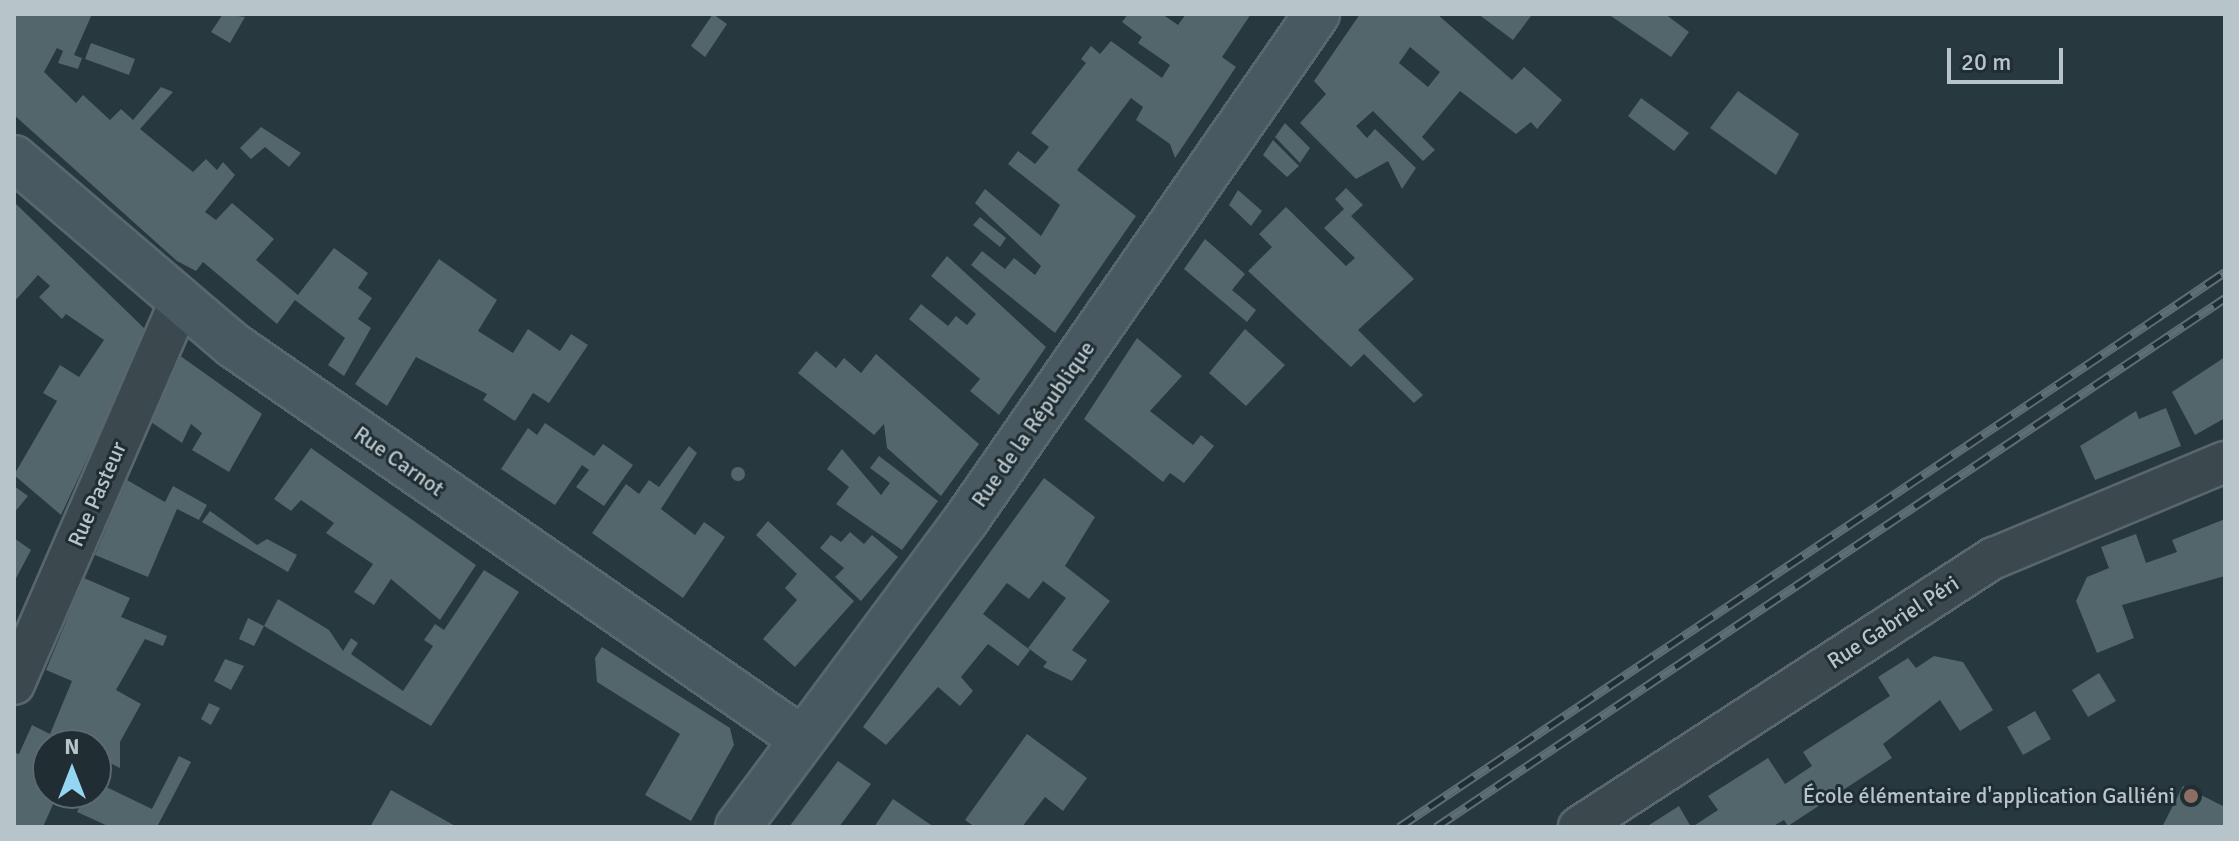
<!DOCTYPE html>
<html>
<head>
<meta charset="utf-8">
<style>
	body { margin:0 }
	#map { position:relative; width:2239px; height:841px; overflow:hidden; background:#27383e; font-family:Signika,sans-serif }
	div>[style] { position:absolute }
	.building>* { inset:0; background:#52666b }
	.round { border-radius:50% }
	.roads { filter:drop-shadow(2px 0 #59676c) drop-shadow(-2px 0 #59676c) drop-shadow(0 2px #59676c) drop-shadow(0 -2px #59676c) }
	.street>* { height:40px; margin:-20px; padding:0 20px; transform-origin:20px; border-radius:20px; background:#3b494e }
	.secondary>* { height:44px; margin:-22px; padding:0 22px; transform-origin:22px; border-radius:22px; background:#495961 }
	.rail>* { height:9px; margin-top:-4.5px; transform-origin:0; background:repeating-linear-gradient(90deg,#202e33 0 18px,#5d6e75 0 36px); box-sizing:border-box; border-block:2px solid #5d6e75 }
	.dots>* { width:22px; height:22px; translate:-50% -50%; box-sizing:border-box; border:4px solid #202e33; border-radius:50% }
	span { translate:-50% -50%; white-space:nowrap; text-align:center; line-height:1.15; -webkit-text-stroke:6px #202e33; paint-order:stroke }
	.street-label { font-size:22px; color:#b7c4c9 }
	.poi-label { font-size:22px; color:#b7c4c9 }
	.right { translate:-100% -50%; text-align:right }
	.frame { position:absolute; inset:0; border:16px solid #b7c4c9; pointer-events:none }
	.north { position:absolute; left:32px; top:729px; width:80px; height:80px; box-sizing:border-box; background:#202e33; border:2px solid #5c6a6f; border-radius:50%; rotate:0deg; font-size:22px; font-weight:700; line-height:32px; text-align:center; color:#b7c4c9 }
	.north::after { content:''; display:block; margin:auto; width:28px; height:36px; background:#94d6f1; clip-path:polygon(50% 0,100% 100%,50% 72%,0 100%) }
	.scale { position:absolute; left:1947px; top:48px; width:116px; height:36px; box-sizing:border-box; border:4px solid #b7c4c9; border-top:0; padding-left:10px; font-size:24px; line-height:28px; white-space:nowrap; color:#b7c4c9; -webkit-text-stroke:6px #202e33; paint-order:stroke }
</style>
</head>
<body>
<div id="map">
	<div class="building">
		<i style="clip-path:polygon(14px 14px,92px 14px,74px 55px,82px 58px,78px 69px,58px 63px,63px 51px,57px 48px,44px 72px,76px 103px,83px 95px,110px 120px,121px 109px,133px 120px,161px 87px,173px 92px,140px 129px,193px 172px,206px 159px,217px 170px,223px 162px,235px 175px,205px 212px,216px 220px,232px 203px,274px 239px,256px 260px,298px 295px,334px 248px,368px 273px,358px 288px,372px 298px,358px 319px,371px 328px,344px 376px,328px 365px,345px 338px,295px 300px,277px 324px,203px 262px,196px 271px,177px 261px,14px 115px)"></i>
		<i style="clip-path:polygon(223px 14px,245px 17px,230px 43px,211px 32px)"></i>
		<i style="clip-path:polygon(713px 14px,727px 24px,705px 57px,691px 46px)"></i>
		<i style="clip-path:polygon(1128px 14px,1162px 14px,1178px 25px,1186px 14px,1251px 14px,1222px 57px,1236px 67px,1175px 158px,1170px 144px,1136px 120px,1143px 107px,1131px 98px,1077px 170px,1136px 216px,1055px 333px,971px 265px,982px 251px,1005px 269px,1014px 258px,1035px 275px,1041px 266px,975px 203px,985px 189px,1041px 236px,1060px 205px,1008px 164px,1018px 151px,1035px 164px,1049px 147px,1031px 133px,1086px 63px,1081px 59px,1091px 46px,1100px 54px,1111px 41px,1162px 78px,1170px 65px,1138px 43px,1142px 37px,1122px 22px)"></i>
		<i style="clip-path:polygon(evenodd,1360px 14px,1437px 14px,1512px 80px,1524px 67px,1562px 100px,1537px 129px,1531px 122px,1516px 134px,1460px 91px,1422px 137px,1435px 150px,1423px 161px,1373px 111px,1356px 126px,1367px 138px,1375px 129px,1416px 168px,1402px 189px,1388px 161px,1356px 179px,1300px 123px,1326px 94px,1314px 81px,1360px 14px,1410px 47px,1440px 72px,1428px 87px,1399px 63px,1410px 47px)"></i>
		<i style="clip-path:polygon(1478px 14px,1529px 14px,1531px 16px,1513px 40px)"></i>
		<i style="clip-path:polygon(1608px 14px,1665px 14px,1689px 32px,1671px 57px)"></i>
		<i style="clip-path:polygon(91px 43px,135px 59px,129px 75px,85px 59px)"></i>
		<i style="clip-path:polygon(1738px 91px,1799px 134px,1776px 175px,1710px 128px)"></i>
		<i style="clip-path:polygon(1641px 98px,1689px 133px,1674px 151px,1628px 116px)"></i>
		<i style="clip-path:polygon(1285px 123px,1310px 148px,1300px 163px,1275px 137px)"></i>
		<i style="clip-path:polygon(261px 127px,301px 153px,289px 167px,265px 147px,251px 159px,240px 148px)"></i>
		<i style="clip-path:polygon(1273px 140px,1299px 166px,1287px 177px,1263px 155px)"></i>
		<i style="clip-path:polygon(1346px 188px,1363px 205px,1351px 216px,1414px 279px,1358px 330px,1423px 395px,1414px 403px,1364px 354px,1351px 367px,1248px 271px,1272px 247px,1259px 234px,1286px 207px,1346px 266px,1355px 258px,1324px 228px,1344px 209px,1335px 199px)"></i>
		<i style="clip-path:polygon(1238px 190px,1262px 211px,1251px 226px,1229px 205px)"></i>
		<i style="clip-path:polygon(14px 202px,147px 331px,61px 515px,14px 475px,57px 401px,43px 393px,60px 365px,79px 377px,104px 340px,66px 314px,62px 319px,39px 297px,50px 286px,38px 275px,14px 302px)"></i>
		<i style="clip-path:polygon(980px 217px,1006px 238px,1000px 247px,973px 225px)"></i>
		<i style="clip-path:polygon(1205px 239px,1245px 274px,1232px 290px,1256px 310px,1247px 322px,1184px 269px)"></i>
		<i style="clip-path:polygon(947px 256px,1046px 347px,999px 415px,970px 391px,980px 379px,909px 319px,921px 304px,948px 326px,956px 316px,967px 325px,976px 314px,931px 276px)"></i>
		<i style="clip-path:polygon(439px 259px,497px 300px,478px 331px,513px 353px,528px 329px,560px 351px,571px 334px,588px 345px,549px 403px,533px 393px,515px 421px,483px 400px,487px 394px,416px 357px,387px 406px,355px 384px)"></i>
		<i style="clip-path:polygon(1245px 329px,1285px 365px,1246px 406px,1209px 373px)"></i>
		<i style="clip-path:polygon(1137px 338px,1182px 376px,1150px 411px,1193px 445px,1201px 435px,1214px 446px,1184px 483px,1170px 473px,1163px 482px,1084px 419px)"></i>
		<i style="clip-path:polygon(816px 351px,836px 368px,844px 358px,861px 373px,876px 354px,979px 444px,941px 496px,887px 448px,884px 424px,874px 435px,798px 373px)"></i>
		<i style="clip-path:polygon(179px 355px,262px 414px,229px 472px,192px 450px,202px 433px,191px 424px,182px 443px,151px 422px)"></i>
		<i style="clip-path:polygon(2225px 357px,2225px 418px,2195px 435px,2172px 392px)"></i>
		<i style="clip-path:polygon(2166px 408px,2181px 446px,2095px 480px,2080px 446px,2136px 411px,2139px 419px)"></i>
		<i style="clip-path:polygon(545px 423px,594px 456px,603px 444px,633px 465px,604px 506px,576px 487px,589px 470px,582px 465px,555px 505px,501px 469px,528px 428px,537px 435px)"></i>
		<i style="clip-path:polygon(689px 446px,697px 453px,661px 509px,695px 535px,704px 522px,725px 537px,683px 598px,592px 533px,626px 484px,639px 494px,649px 480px,659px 487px)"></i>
		<i style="clip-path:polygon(311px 448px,476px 565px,440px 620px,391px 579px,374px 605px,354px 592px,373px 564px,326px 533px,334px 523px,301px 500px,291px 511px,274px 499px)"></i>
		<i style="clip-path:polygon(842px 449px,881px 495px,890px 483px,870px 468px,879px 456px,938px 501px,902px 550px,836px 504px,849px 487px,827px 469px)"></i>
		<i class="round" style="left:731px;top:467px;width:14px;height:14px"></i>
		<i style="clip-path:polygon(1044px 478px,1095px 517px,1065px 566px,1110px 601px,1072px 650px,1087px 660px,1072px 681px,1043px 667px,1047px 662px,1028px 648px,1066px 598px,1043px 581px,1029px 599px,1007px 583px,983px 614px,1030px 650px,1018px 666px,988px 644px,961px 677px,973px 691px,960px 706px,938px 687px,886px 745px,863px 727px)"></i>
		<i style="clip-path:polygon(127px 480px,165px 502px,173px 486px,207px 505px,199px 520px,177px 509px,148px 577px,95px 555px)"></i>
		<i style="clip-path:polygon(14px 486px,28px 496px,14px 513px)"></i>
		<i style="clip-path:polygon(210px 511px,257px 545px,267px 539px,297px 555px,288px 572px,202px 522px)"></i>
		<i style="clip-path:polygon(2225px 519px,2225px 576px,2122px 605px,2134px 638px,2097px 653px,2076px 601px,2087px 577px,2109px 568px,2101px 547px,2136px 534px,2146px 563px,2177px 552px,2172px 540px)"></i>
		<i style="clip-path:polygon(768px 521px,854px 601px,795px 667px,763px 639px,797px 600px,785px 588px,797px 574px,756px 535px)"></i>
		<i style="clip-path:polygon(850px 532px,864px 544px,872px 535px,898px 557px,861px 601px,835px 577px,844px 568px,820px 548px,831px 535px,841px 542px)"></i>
		<i style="clip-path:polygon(14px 538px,31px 550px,14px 582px)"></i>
		<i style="clip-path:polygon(484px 570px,519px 592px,431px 726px,264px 626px,278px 599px,329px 630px,343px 651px,351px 638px,358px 643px,351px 654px,403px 691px,433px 646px,424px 640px,435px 624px,444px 630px)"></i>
		<i style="clip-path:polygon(84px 578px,130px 598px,121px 617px,167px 636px,163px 646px,145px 639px,116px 690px,141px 704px,120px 742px,120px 768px,96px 756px,96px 745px,48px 745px,48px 793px,58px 793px,43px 827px,14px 827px,14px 752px,19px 754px,32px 725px,50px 734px,72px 681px,46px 670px)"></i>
		<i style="clip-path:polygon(248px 618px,264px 626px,254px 646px,239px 639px)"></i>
		<i style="clip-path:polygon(602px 647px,730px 728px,734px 745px,691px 821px,645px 795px,680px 734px,597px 682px,595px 658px)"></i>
		<i style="clip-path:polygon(1934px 656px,1963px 662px,1993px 710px,1960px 731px,1940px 700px,1883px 744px,1892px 758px,1788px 826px,1784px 820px,1772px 827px,1692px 827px,1718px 810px,1708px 796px,1768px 758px,1785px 784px,1812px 766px,1803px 752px,1890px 696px,1878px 677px,1908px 658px,1916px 668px)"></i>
		<i style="clip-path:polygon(225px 659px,244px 666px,231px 690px,214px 681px)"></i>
		<i style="clip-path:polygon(2099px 673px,2116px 701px,2088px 717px,2072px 690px)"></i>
		<i style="clip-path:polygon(209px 703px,220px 708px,211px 725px,201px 719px)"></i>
		<i style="clip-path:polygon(2035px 711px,2051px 739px,2023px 755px,2007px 727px)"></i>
		<i style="clip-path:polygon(1027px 734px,1087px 778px,1063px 811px,1045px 797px,1022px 827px,975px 827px,965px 820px)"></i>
		<i style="clip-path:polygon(179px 756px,191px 762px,157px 827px,110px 827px,77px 812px,87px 793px,96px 793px,96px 782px,152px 809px)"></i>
		<i style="clip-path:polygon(838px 761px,871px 784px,839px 827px,789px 827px)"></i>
		<i style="clip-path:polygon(2183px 786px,2225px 807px,2225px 827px,2162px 827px)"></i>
		<i style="clip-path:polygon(391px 790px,457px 827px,370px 827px)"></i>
		<i style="clip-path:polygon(893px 799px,934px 827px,874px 827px)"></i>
		<i style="clip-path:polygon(1679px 806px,1691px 827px,1646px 827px)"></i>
	</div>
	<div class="roads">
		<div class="street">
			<i style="left:14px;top:684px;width:414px;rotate:-66.5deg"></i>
			<i style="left:1579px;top:827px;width:495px;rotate:-33deg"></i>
			<i style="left:1994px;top:558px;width:250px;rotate:-22.6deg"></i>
		</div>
		<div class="secondary">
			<i style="left:14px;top:158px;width:288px;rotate:40.5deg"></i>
			<i style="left:233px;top:345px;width:692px;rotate:34.7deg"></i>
			<i style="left:738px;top:827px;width:382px;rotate:-53.4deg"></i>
			<i style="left:966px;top:520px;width:616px;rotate:-55.25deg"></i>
		</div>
	</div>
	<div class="rail">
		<i style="left:1399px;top:827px;width:995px;rotate:-33.9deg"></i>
		<i style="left:1436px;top:827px;width:950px;rotate:-33.84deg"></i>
	</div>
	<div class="dots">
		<i style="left:2191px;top:796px;background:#8d6e63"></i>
	</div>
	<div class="street-label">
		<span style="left:1033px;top:424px;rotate:-55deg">Rue de la République</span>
		<span style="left:399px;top:461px;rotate:35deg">Rue Carnot</span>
		<span style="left:97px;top:494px;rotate:-66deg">Rue Pasteur</span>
		<span style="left:1893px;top:622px;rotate:-33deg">Rue Gabriel Péri</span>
	</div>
	<div class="poi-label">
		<span class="right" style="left:2175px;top:796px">École élémentaire d'application Galliéni</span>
	</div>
	<div class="frame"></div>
	<div class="north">N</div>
	<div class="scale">20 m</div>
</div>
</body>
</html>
